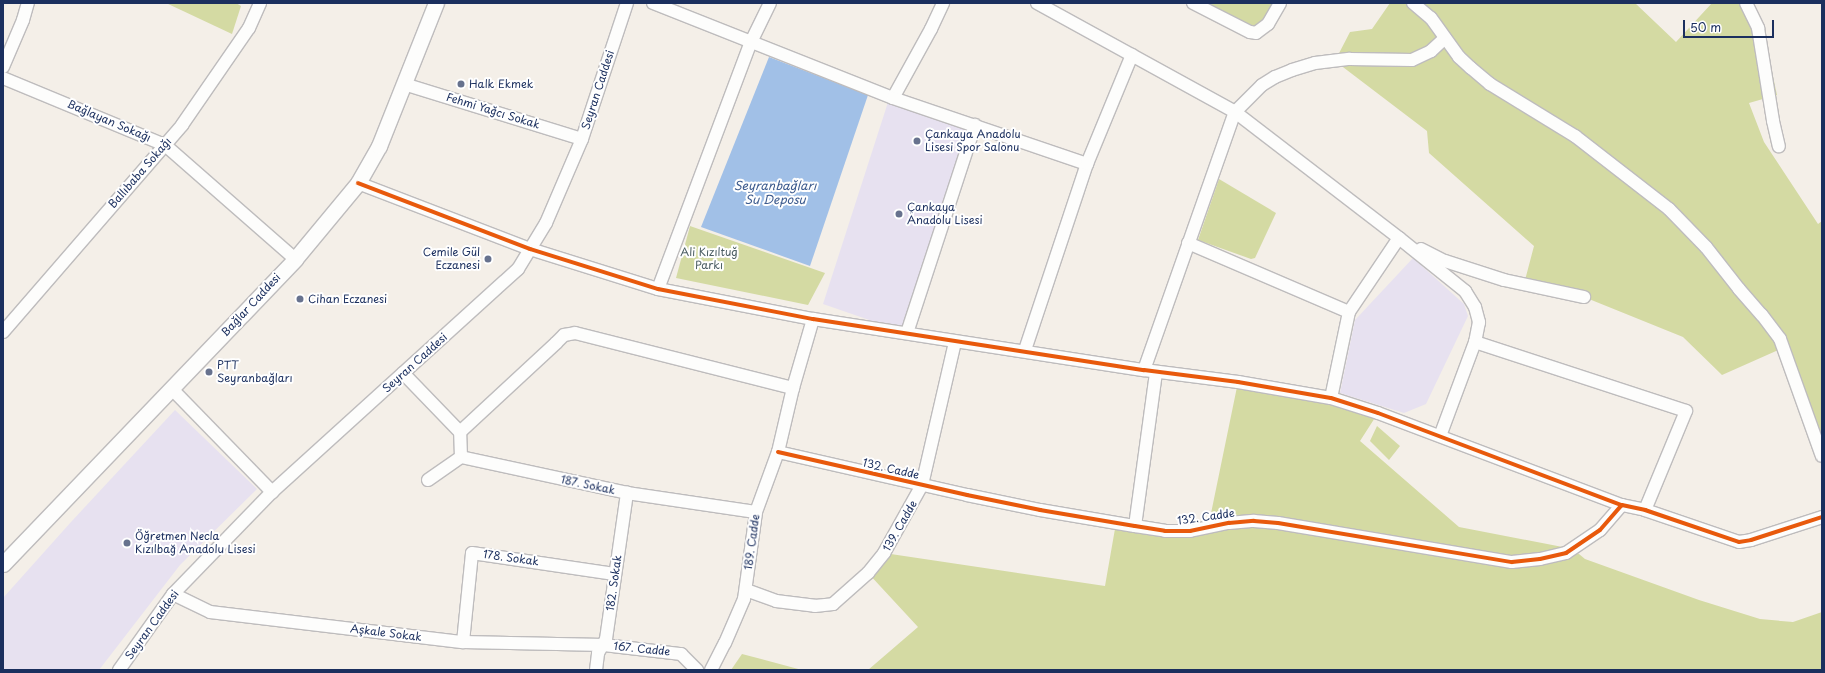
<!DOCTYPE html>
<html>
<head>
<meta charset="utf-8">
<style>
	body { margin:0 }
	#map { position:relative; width:1825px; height:673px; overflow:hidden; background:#f4efe8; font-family:"Playpen Sans",sans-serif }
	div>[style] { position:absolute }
	.built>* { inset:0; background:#e7e1f0 }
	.green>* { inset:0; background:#d4daa3 }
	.water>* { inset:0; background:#a1c0e7 }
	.roads { filter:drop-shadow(1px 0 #bebcbd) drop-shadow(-1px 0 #bebcbd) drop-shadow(0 1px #bebcbd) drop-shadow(0 -1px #bebcbd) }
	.minor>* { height:12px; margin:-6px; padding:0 6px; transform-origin:6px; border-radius:6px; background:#fdfdfc }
	.major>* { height:15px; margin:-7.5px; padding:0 7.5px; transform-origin:7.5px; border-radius:7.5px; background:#fdfdfc }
	.cycleway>* { height:4px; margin:-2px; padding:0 2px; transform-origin:2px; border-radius:2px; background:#e8590c }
	.dots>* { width:11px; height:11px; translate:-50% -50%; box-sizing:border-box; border:2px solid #fff; border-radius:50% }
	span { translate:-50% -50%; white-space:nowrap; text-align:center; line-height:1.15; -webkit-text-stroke:4px #fff; paint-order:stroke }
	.poi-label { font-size:11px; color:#1b2f5e }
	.left { translate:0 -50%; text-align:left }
	.right { translate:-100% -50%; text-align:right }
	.street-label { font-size:11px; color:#1b2f5e }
	.park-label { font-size:11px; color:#4b5d62 }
	.water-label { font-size:12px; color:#3d5b8e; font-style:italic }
	.frame { position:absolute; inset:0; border:4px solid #1b2f5e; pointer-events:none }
	.scale { position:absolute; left:1683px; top:20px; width:91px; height:18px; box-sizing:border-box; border:2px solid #1b2f5e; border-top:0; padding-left:5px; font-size:12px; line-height:14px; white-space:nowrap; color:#1b2f5e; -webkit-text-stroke:3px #fff; paint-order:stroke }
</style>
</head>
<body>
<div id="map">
	<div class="built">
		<i style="clip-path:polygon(890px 96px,975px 125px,907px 333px,823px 304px)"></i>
		<i style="clip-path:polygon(1413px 258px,1464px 304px,1468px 316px,1426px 404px,1404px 413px,1340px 393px,1355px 320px)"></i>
		<i style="clip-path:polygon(175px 410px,257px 489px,180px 565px,99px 670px,3px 670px,3px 598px,71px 522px)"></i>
	</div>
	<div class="green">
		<i style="clip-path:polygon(166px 3px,236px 3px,241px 6px,232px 34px)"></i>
		<i style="clip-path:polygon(1193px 3px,1280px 3px,1261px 31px)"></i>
		<i style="clip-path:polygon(1390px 3px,1635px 3px,1676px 42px,1712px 3px,1740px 3px,1761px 21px,1777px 95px,1749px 103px,1764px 142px,1818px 224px,1822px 221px,1822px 456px,1783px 348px,1722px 375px,1683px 337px,1584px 297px,1524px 284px,1534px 246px,1429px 153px,1427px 131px,1335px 61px,1350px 32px,1372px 29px)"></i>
		<i style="clip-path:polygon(1219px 179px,1276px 213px,1255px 258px,1251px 259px,1198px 240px)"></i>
		<i style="clip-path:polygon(690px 226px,825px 273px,808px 305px,676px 278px)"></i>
		<i style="clip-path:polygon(1238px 382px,1378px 413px,1360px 441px,1459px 527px,1573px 549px,1585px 559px,1699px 600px,1760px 619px,1793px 622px,1822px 612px,1822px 670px,868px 670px,918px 627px,868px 573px,884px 553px,1105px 586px,1116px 523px,1208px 528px)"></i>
		<i style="clip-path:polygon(1377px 426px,1400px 446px,1389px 460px,1370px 441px)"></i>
		<i style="clip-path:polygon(742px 654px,802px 670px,731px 670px)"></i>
	</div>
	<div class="water">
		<i style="clip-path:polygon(769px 57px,868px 95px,810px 266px,701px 227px)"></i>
	</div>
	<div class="roads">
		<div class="minor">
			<i style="left:653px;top:3px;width:258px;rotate:21.6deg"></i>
			<i style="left:893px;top:98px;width:79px;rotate:-61.2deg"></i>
			<i style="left:931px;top:29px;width:29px;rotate:-65deg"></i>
			<i style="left:1037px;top:3px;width:226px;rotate:28.8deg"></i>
			<i style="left:1235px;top:112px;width:207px;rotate:37.5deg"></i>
			<i style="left:1399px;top:238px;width:85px;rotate:38.8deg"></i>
			<i style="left:1465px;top:291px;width:19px;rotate:58deg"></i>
			<i style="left:1475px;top:307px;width:16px;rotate:75deg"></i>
			<i style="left:1479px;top:322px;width:20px;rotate:101deg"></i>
			<i style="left:1475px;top:342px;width:100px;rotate:110.4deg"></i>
			<i style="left:1193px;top:3px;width:64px;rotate:27deg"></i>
			<i style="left:1250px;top:32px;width:6px;rotate:9deg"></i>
			<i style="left:1256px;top:33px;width:15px;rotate:-37deg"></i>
			<i style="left:1268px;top:24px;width:24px;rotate:-60deg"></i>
			<i style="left:1413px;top:3px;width:23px;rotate:40deg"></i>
			<i style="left:1431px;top:18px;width:48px;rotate:54.3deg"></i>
			<i style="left:1459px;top:57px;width:16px;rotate:43deg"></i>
			<i style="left:1471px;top:68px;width:25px;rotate:40deg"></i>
			<i style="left:1490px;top:84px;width:100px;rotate:31.5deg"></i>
			<i style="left:1575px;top:136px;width:119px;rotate:37.8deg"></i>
			<i style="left:1669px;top:209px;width:53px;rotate:45.8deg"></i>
			<i style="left:1706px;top:247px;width:53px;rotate:51.8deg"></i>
			<i style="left:1739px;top:289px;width:35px;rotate:49deg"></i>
			<i style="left:1762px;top:315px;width:30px;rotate:53deg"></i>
			<i style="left:1780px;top:339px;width:124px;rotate:70.3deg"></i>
			<i style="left:1746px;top:3px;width:28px;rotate:64deg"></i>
			<i style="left:1758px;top:28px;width:94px;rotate:80.8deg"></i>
			<i style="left:1773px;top:121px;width:26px;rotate:77deg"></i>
			<i style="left:3px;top:67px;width:51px;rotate:-66.9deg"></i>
			<i style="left:23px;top:20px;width:18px;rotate:-74deg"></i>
			<i style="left:3px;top:78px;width:175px;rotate:22.5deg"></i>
			<i style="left:165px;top:145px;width:173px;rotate:41.2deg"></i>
			<i style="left:404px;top:84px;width:186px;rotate:17.2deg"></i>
			<i style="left:893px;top:98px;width:205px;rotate:18.8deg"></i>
			<i style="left:358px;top:183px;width:184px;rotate:21deg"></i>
			<i style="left:530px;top:249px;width:134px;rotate:17.4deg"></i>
			<i style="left:658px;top:289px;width:158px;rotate:11deg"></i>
			<i style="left:813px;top:319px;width:335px;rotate:8.8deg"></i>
			<i style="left:1144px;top:370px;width:95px;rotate:7.3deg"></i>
			<i style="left:1238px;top:382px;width:94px;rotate:9.8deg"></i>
			<i style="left:1331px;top:398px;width:49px;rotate:17.7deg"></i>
			<i style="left:1378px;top:413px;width:261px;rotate:20.7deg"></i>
			<i style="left:1622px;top:505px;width:24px;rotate:12deg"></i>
			<i style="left:1645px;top:510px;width:99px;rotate:18.8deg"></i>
			<i style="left:1739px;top:542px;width:12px;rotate:-9deg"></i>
			<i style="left:1751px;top:540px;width:75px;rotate:-17.9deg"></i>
			<i style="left:1188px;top:243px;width:175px;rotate:23.2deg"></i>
			<i style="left:1421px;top:249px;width:27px;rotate:27deg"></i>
			<i style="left:1445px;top:261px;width:62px;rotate:17.9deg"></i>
			<i style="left:1504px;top:280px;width:82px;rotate:12deg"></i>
			<i style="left:658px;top:289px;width:264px;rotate:-69.4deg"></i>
			<i style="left:751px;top:42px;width:43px;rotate:-64deg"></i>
			<i style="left:3px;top:332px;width:274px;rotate:-49.1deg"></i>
			<i style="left:182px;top:125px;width:118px;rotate:-55.4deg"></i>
			<i style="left:249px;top:28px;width:27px;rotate:-66deg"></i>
			<i style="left:907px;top:333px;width:219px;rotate:-71.9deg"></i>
			<i style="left:1475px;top:342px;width:222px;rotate:18.1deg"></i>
			<i style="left:1686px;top:411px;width:107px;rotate:112.5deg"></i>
			<i style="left:1025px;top:350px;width:196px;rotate:-71.6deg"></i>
			<i style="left:1087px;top:164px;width:118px;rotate:-67.6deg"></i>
			<i style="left:1144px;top:370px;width:274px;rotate:-70.6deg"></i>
			<i style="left:1235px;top:112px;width:38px;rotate:-45deg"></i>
			<i style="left:1262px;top:85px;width:15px;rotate:-32deg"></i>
			<i style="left:1275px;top:77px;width:18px;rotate:-22deg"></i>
			<i style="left:1292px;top:70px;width:24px;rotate:-17deg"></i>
			<i style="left:1315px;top:63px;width:35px;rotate:-7deg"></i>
			<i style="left:1350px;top:59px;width:62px;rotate:0.9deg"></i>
			<i style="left:1412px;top:60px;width:21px;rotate:-25deg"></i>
			<i style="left:1431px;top:51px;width:19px;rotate:-43deg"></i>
			<i style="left:403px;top:373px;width:82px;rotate:46deg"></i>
			<i style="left:172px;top:389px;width:144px;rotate:45.8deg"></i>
			<i style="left:1331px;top:398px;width:88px;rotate:-78.2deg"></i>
			<i style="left:1349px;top:312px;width:89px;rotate:-56deg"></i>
			<i style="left:778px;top:452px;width:194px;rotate:12.8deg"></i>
			<i style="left:967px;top:495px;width:75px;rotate:11.6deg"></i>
			<i style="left:1040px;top:510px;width:96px;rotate:9.6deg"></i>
			<i style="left:1135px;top:526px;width:30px;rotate:9deg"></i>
			<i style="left:1165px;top:531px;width:25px"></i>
			<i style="left:1190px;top:531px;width:40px;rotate:-12deg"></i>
			<i style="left:1229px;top:523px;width:25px;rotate:-5deg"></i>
			<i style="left:1254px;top:521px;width:24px;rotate:5deg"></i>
			<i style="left:1278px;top:523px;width:237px;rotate:9.5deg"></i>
			<i style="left:1512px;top:562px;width:28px;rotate:-6deg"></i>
			<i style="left:1540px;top:559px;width:27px;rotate:-13deg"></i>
			<i style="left:1566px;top:553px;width:41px;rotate:-34.1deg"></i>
			<i style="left:1600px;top:530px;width:33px;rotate:-49deg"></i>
			<i style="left:461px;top:457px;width:25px;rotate:-92deg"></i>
			<i style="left:460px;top:432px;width:131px;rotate:-42.8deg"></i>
			<i style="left:556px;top:343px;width:11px;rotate:-45deg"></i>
			<i style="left:564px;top:335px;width:11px;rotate:-10deg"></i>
			<i style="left:575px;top:333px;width:225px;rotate:14.2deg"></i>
			<i style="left:428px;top:480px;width:40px;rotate:-34.9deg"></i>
			<i style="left:461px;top:457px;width:170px;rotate:12.2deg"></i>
			<i style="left:627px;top:493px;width:130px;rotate:8.4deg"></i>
			<i style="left:1135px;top:526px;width:155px;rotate:-82.2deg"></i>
			<i style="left:746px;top:590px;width:32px;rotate:20deg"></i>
			<i style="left:776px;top:601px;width:39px;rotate:7deg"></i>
			<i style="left:815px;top:606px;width:18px;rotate:-6deg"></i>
			<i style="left:833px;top:604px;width:47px;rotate:-41.5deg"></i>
			<i style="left:868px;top:573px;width:26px;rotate:-51deg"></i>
			<i style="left:884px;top:553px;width:78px;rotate:-60.8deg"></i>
			<i style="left:922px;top:485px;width:147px;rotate:-77deg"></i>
			<i style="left:173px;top:594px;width:41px;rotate:25.9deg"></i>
			<i style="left:210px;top:612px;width:255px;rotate:6.8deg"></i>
			<i style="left:463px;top:642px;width:141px;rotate:1.2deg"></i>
			<i style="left:604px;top:645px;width:78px;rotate:6.7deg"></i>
			<i style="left:681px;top:654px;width:23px;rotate:45deg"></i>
			<i style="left:463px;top:642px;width:89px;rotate:-84.2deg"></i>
			<i style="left:472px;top:553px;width:144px;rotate:8.4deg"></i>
			<i style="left:119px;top:670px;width:93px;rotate:-54.6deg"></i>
			<i style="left:173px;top:594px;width:142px;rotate:-45.9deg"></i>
			<i style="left:272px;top:492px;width:332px;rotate:-42.2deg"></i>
			<i style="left:518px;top:269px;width:54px;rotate:-58.7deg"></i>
			<i style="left:546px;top:223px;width:91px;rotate:-66.8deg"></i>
			<i style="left:582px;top:139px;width:143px;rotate:-71.7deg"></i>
			<i style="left:596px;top:670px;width:17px;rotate:-83deg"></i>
			<i style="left:598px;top:653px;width:16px;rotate:-60deg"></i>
			<i style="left:606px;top:639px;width:148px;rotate:-81.8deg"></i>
			<i style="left:711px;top:670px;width:30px;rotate:-63deg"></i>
			<i style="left:725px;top:643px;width:48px;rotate:-66.6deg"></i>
			<i style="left:744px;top:599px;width:88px;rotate:-82.1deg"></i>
			<i style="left:756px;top:512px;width:64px;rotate:-69.9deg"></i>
			<i style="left:778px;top:452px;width:66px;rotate:-76.8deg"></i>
			<i style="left:793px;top:388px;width:72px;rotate:-73.8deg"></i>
		</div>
		<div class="major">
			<i style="left:3px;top:564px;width:422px;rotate:-46.2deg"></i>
			<i style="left:295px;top:259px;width:99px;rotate:-50.3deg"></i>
			<i style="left:358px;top:183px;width:43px;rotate:-60.4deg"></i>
			<i style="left:379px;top:146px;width:154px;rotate:-68.3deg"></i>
		</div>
	</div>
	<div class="cycleway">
		<i style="left:358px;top:183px;width:184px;rotate:21deg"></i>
		<i style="left:530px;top:249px;width:134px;rotate:17.4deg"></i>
		<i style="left:658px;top:289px;width:158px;rotate:11deg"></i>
		<i style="left:813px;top:319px;width:335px;rotate:8.8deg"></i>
		<i style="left:1144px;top:370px;width:95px;rotate:7.3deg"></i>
		<i style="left:1238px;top:382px;width:94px;rotate:9.8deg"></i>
		<i style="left:1331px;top:398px;width:49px;rotate:17.7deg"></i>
		<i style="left:1378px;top:413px;width:261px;rotate:20.7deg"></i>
		<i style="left:1622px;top:505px;width:24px;rotate:12deg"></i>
		<i style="left:1645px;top:510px;width:99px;rotate:18.8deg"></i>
		<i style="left:1739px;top:542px;width:12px;rotate:-9deg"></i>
		<i style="left:1751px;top:540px;width:75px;rotate:-17.9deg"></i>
		<i style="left:778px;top:452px;width:194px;rotate:12.8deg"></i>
		<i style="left:967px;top:495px;width:75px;rotate:11.6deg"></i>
		<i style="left:1040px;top:510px;width:96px;rotate:9.6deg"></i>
		<i style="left:1135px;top:526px;width:30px;rotate:9deg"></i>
		<i style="left:1165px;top:531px;width:25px"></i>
		<i style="left:1190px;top:531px;width:40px;rotate:-12deg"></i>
		<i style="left:1229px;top:523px;width:25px;rotate:-5deg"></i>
		<i style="left:1254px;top:521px;width:24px;rotate:5deg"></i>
		<i style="left:1278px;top:523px;width:237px;rotate:9.5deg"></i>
		<i style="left:1512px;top:562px;width:28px;rotate:-6deg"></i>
		<i style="left:1540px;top:559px;width:27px;rotate:-13deg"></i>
		<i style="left:1566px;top:553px;width:41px;rotate:-34.1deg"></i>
		<i style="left:1600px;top:530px;width:33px;rotate:-49deg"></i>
	</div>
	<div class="dots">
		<i style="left:461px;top:84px;background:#67728e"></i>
		<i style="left:917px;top:141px;background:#67728e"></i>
		<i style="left:899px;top:214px;background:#67728e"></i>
		<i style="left:488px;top:259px;background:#67728e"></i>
		<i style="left:300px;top:299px;background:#67728e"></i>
		<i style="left:209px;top:372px;background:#67728e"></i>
		<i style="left:127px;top:543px;background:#67728e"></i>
	</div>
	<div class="poi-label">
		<span class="left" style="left:469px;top:84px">Halk Ekmek</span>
		<span class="left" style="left:925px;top:141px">Çankaya Anadolu<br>Lisesi Spor Salonu</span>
		<span class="left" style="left:907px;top:214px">Çankaya<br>Anadolu Lisesi</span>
		<span class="right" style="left:480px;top:259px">Cemile Gül<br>Eczanesi</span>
		<span class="left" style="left:308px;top:299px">Cihan Eczanesi</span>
		<span class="left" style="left:217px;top:372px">PTT<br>Seyranbağları</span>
		<span class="left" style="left:135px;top:543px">Öğretmen Necla<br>Kızılbağ Anadolu Lisesi</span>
	</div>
	<div class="street-label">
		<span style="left:598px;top:90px;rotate:-72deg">Seyran Caddesi</span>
		<span style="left:493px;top:111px;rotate:17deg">Fehmi Yağcı Sokak</span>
		<span style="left:109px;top:121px;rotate:23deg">Bağlayan Sokağı</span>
		<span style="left:140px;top:173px;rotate:-49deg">Ballıbaba Sokağı</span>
		<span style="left:251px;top:305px;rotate:-47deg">Bağlar Caddesi</span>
		<span style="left:415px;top:363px;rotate:-42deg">Seyran Caddesi</span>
		<span style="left:891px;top:469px;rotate:13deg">132. Cadde</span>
		<span style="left:588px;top:485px;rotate:12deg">187. Sokak</span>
		<span style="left:1206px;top:517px;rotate:-8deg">132. Cadde</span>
		<span style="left:900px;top:526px;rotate:-60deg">139. Cadde</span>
		<span style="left:752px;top:542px;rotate:-82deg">189. Cadde</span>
		<span style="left:511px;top:558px;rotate:8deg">178. Sokak</span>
		<span style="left:614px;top:583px;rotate:-82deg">182. Sokak</span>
		<span style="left:152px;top:625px;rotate:-54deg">Seyran Caddesi</span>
		<span style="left:386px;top:633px;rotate:7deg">Aşkale Sokak</span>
		<span style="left:642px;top:649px;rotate:6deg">167. Cadde</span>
	</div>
	<div class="park-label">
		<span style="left:709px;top:259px">Ali Kızıltuğ<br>Parkı</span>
	</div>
	<div class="water-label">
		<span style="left:775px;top:193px">Seyranbağları<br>Su Deposu</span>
	</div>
	<div class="frame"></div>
	<div class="scale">50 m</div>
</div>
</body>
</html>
